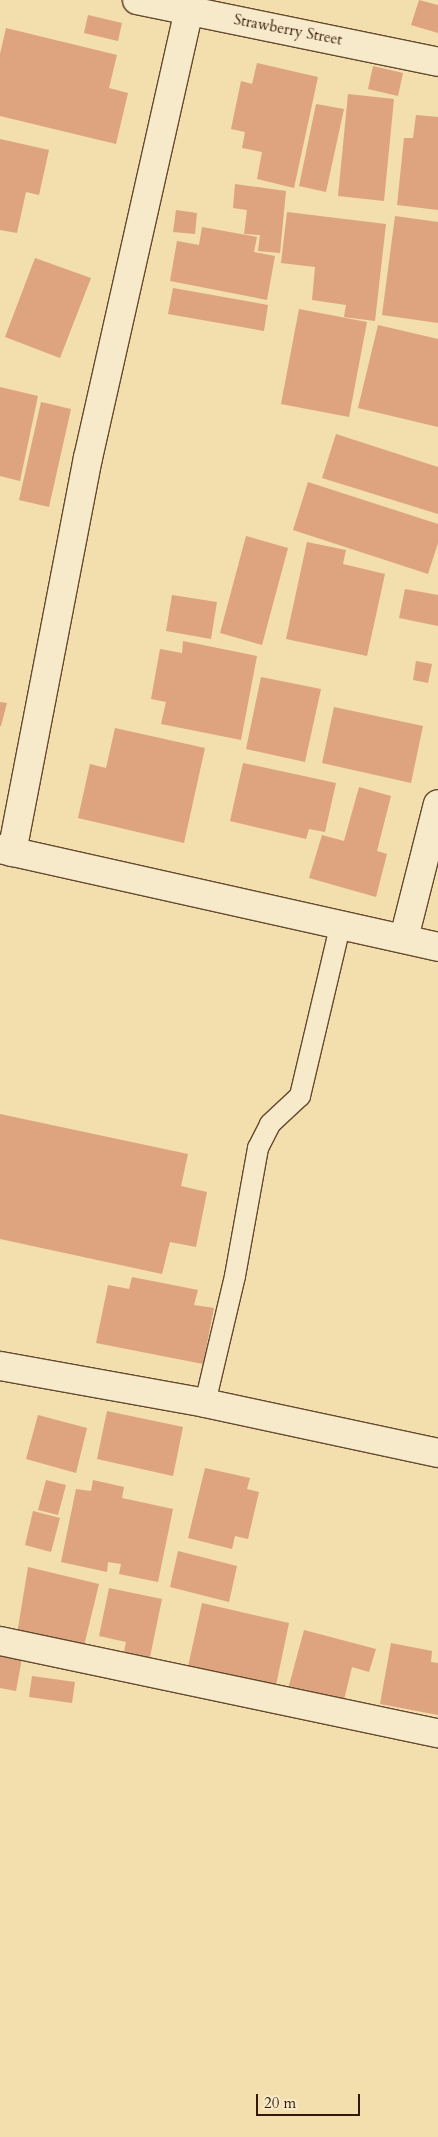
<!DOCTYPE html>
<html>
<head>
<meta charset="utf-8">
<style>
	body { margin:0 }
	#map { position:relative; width:438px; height:2137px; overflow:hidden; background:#f3dead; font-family:Cardo,serif }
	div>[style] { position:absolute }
	.building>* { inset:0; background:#dea37f }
	.roads { filter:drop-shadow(1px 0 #64492f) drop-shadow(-1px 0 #64492f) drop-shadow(0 1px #64492f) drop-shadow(0 -1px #64492f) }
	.lane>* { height:20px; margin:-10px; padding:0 10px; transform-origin:10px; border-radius:10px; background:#f7eaca }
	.street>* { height:28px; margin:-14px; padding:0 14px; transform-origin:14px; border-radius:14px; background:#f7eaca }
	span { translate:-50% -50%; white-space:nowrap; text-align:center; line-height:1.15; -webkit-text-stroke:4px #f7eaca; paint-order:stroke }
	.street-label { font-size:15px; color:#341705 }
	.scale { position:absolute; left:256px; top:2094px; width:104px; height:22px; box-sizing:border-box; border:2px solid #341705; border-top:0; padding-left:6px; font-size:15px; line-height:18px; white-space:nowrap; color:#341705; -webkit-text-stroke:4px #f7eaca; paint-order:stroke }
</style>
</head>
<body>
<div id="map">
	<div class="building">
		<i style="clip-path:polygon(419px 0,438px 5px,438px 33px,411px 25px)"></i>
		<i style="clip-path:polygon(88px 15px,122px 23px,118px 41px,84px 33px)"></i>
		<i style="clip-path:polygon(6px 28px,117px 55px,109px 88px,128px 93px,116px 144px,0 116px,0 54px)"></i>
		<i style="clip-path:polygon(257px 63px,318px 77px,294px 188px,257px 179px,262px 152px,242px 148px,245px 132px,231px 129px,241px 81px,252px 84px)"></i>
		<i style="clip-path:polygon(373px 66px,403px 73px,398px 96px,368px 89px)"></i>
		<i style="clip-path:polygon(348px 94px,394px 99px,384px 201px,338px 196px)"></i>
		<i style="clip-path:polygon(316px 104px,344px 109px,326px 192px,299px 186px)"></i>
		<i style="clip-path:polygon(416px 115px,438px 117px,438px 210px,397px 205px,404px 138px,413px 138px)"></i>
		<i style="clip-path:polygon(0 139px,49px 150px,39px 195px,26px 192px,17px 233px,0 230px)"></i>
		<i style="clip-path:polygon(235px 184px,286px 191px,280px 253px,258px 251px,260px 235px,244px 234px,247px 210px,233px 208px)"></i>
		<i style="clip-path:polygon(176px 210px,197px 213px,195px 234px,173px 232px)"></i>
		<i style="clip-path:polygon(287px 212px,386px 224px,375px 321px,344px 317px,346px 305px,312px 300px,315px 267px,281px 263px)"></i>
		<i style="clip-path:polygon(395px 216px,438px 222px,438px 323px,382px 315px)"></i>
		<i style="clip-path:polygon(202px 227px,257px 237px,254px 252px,275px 256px,267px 300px,170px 281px,177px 241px,199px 245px)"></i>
		<i style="clip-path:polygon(35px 258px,91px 278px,60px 358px,5px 337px)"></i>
		<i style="clip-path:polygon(173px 288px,268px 305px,264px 331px,168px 314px)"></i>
		<i style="clip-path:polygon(299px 309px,367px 322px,349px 417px,281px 404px)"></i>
		<i style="clip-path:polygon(378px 325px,438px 339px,438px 427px,358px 408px)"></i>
		<i style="clip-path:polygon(0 387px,38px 396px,20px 481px,0 476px)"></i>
		<i style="clip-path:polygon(41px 402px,71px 409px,49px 507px,19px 500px)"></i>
		<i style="clip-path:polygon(336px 434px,438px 467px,438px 514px,322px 478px)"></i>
		<i style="clip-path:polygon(308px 482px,438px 524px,438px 543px,428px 574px,293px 530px)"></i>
		<i style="clip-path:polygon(246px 536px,288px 548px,262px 645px,220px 633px)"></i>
		<i style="clip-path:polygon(307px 542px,346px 550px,343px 564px,385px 574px,367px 656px,286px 639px)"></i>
		<i style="clip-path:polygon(405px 589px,438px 595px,438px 626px,399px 618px)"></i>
		<i style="clip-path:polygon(172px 595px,217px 602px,211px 639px,166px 631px)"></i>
		<i style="clip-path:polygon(183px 641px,257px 656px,241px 740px,161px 724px,166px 702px,151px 699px,160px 649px,182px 653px)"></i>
		<i style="clip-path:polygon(416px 661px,432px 664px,428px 683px,413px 680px)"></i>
		<i style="clip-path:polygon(261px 677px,321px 689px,305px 762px,246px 749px)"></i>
		<i style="clip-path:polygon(0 702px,7px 703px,1px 726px,0 726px)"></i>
		<i style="clip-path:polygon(334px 707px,423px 726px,411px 783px,322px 763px)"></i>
		<i style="clip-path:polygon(115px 728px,205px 748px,184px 843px,78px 818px,90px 764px,106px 768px)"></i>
		<i style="clip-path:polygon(243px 763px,336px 783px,325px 832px,309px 829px,306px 839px,230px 821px)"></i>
		<i style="clip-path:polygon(359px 787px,391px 796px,377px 851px,387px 854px,376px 897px,309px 878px,322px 835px,344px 841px)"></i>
		<i style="clip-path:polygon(0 1114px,188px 1154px,181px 1186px,207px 1192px,196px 1247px,170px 1242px,162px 1274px,0 1239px)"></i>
		<i style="clip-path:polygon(132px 1277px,198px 1290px,194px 1305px,214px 1308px,203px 1364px,96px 1343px,108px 1285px,129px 1289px)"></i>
		<i style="clip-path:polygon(107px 1411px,183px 1427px,173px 1476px,97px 1459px)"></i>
		<i style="clip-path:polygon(38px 1415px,87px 1428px,76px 1473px,26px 1459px)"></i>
		<i style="clip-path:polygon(205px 1468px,250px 1478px,247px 1489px,259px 1492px,248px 1539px,235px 1536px,232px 1549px,188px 1538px)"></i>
		<i style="clip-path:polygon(46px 1480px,66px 1485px,58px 1515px,38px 1510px)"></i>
		<i style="clip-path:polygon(93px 1480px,124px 1487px,122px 1498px,173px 1509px,158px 1582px,119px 1574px,121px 1564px,108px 1562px,107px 1572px,61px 1562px,76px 1489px,91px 1491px)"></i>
		<i style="clip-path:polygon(33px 1511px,60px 1518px,51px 1552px,25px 1545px)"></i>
		<i style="clip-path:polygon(178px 1551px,237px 1566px,229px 1602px,170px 1587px)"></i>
		<i style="clip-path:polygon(28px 1567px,99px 1584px,83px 1650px,17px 1634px)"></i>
		<i style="clip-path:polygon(109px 1588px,162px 1599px,149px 1662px,123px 1657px,126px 1642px,99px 1636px)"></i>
		<i style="clip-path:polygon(202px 1603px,289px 1623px,275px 1690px,187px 1671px)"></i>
		<i style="clip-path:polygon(304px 1630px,376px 1649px,369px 1672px,352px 1667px,342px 1708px,287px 1693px)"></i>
		<i style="clip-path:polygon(391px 1643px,432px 1651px,431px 1662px,438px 1663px,438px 1715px,380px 1704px)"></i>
		<i style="clip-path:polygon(0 1648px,23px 1653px,16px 1691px,0 1688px)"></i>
		<i style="clip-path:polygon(32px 1676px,75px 1682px,72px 1703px,29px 1697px)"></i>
	</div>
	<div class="roads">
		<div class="lane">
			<i style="left:205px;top:1403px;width:130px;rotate:-76.7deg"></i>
			<i style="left:235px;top:1276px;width:130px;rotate:-79.8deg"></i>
			<i style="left:258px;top:1148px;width:27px;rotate:-63deg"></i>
			<i style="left:270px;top:1124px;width:41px;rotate:-43deg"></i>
			<i style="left:300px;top:1096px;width:178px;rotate:-76.7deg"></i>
		</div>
		<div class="street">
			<i style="left:137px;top:0;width:307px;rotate:11.6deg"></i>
			<i style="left:0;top:849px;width:449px;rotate:12.6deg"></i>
			<i style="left:12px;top:852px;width:401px;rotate:-79.1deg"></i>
			<i style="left:88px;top:458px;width:459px;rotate:-77.3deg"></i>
			<i style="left:404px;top:938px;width:138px;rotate:-75.8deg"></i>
			<i style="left:0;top:1366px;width:208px;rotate:10.2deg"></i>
			<i style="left:205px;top:1403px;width:238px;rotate:12.1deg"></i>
			<i style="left:0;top:1641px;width:448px;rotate:11.9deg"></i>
		</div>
	</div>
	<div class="street-label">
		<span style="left:288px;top:30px;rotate:11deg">Strawberry Street</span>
	</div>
	<div class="scale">20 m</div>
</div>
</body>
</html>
